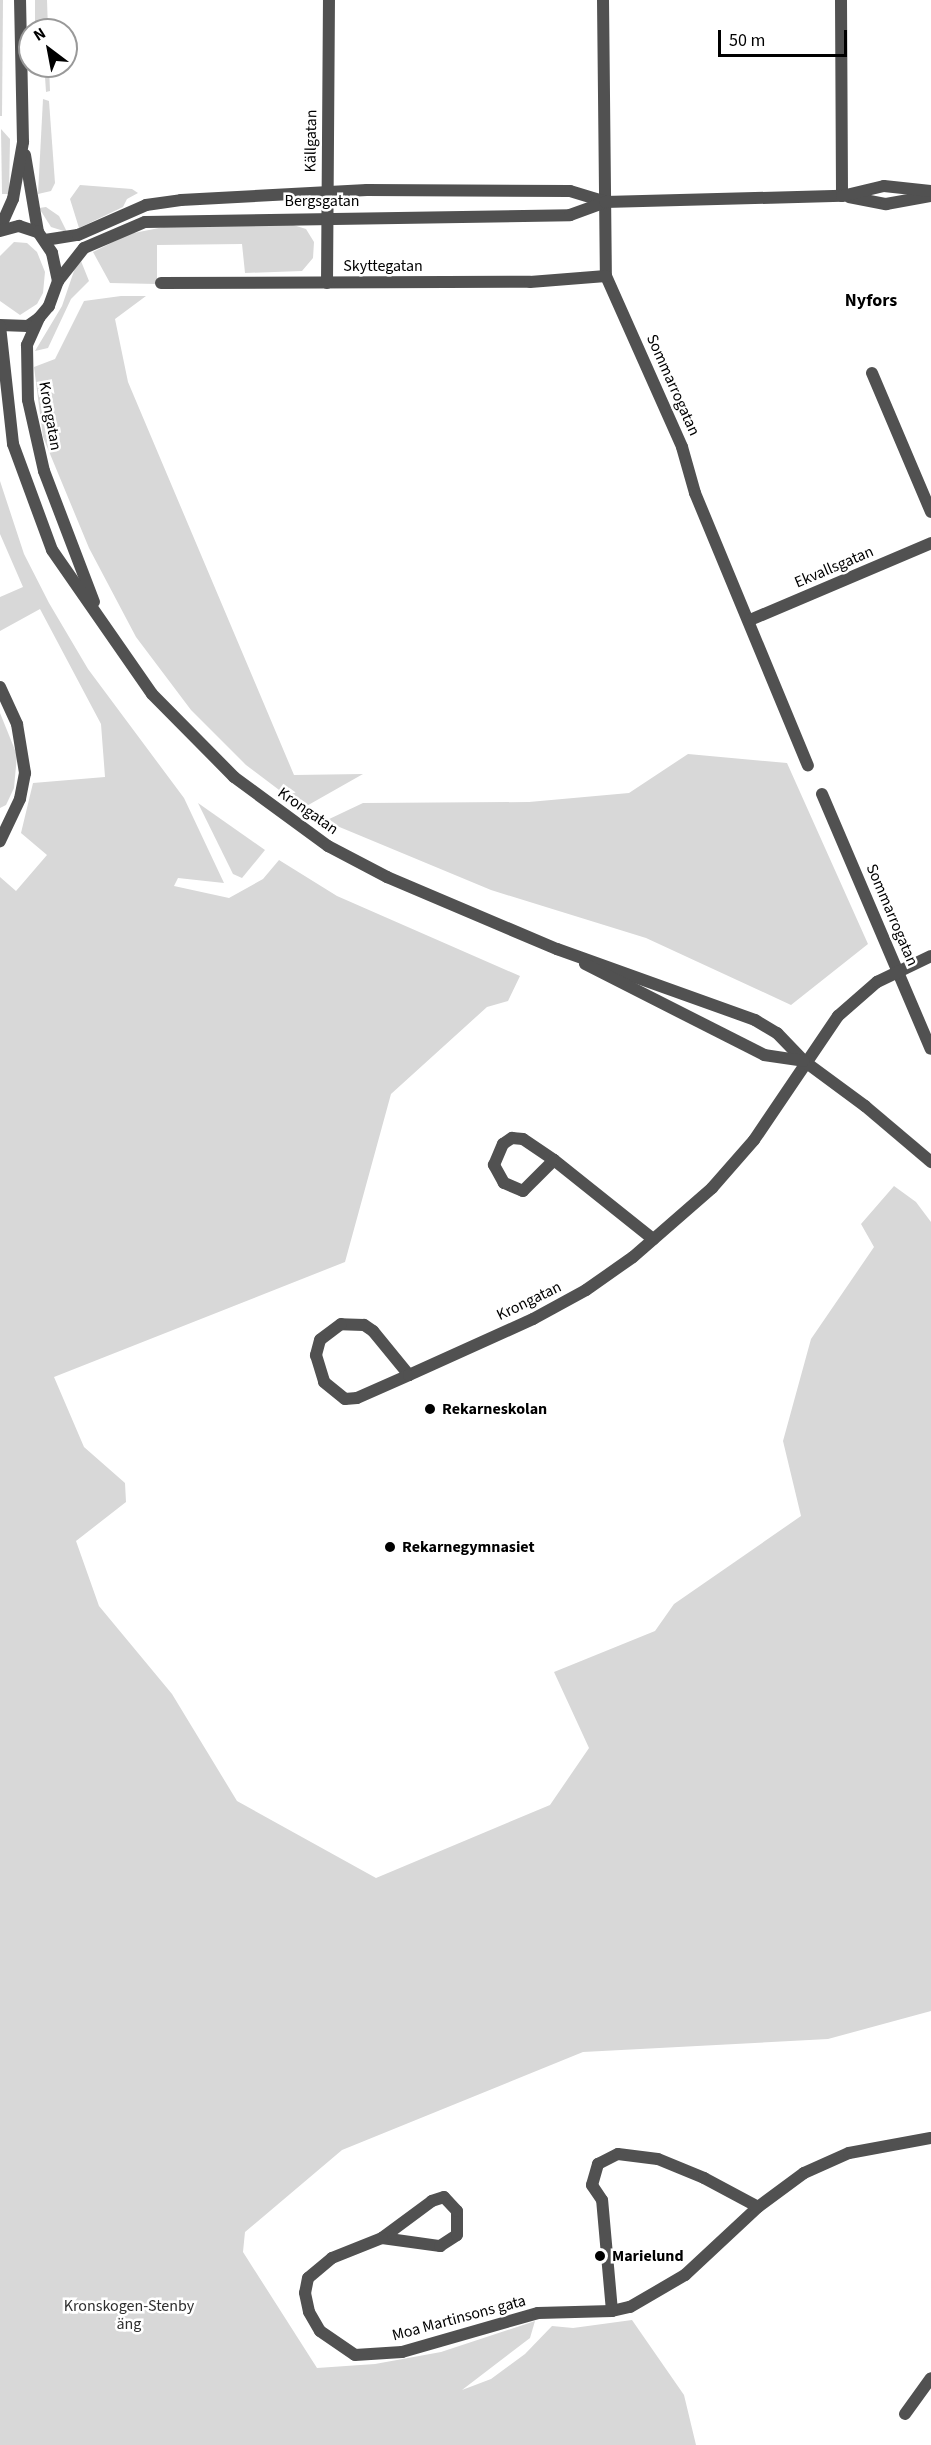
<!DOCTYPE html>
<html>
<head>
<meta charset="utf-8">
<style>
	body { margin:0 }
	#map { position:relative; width:931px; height:2445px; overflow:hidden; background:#fff; font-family:"Source Sans 3",sans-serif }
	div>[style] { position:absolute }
	.green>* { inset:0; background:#d8d8d8 }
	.minor>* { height:12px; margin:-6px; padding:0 6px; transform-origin:6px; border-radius:6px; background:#515151 }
	.tertiary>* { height:12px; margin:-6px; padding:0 6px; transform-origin:6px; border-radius:6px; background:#515151 }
	.dots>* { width:16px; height:16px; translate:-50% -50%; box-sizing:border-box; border:3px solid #fff; border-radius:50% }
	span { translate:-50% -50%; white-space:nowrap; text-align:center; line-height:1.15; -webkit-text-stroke:5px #fff; paint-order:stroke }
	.street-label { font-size:16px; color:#000 }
	.poi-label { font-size:16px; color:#000; font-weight:700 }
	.left { translate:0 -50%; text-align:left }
	.park-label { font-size:16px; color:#2f2f2f }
	.neighbourhood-label { font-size:18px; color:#000; font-weight:700 }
	.north { position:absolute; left:18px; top:18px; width:60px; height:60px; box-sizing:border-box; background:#fff; border:2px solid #999; border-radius:50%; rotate:328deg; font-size:16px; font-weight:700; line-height:24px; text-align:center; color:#000 }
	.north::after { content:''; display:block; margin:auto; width:21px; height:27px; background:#000; clip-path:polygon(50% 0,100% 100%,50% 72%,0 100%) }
	.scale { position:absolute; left:718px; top:30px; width:129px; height:27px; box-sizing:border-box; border:3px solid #000; border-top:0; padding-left:8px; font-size:18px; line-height:21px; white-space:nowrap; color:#000; -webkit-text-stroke:4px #fff; paint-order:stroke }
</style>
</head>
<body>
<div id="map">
	<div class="green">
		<i style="clip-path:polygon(0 0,3px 0,2px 116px,0 116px)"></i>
		<i style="clip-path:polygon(35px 0,47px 0,48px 30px,35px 30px)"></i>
		<i style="clip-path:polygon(38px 66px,49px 66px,50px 91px,46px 92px,45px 77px,40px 77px)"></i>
		<i style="clip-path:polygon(43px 99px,49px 101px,55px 183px,51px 191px,38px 194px)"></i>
		<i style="clip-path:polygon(1px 129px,10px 139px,9px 194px,2px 194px)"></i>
		<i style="clip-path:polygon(80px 185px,132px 189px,138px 193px,127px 199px,123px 207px,79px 228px,70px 199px)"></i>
		<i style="clip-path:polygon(46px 207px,59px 216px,67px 232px,51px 227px,39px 208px)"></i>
		<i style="clip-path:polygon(290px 224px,306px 229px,314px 242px,313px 258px,302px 271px,245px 273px,242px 244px,157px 245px,157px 284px,110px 283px,93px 252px,129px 234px,169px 226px)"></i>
		<i style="clip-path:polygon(14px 242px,27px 243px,37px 252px,45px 272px,43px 293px,37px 304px,20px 315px,0 301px,0 256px)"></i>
		<i style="clip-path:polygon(81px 261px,89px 281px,71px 299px,48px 348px,35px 351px,62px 306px,75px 268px)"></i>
		<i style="clip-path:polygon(121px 296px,146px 296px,115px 319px,128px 382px,294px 775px,363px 774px,303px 808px,246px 765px,191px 710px,136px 637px,89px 548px,43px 437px,34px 367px,55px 359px,84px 301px)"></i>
		<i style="clip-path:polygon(0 481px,24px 554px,49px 603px,88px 669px,184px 798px,224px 883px,178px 878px,174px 886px,229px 898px,263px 879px,279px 860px,337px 896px,520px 976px,508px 1001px,487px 1007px,391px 1094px,345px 1262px,54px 1377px,84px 1447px,125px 1483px,126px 1502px,76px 1541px,99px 1606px,172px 1694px,237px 1801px,376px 1878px,550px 1805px,589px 1748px,554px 1672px,655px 1631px,674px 1604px,801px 1516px,783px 1441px,811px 1339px,874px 1247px,861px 1224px,894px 1186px,916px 1202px,931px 1222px,931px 2011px,828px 2039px,583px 2052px,342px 2150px,245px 2232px,243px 2252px,317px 2368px,375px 2364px,441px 2352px,535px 2321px,530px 2338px,462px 2390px,491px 2379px,525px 2354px,552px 2326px,573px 2328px,632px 2320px,684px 2395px,696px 2445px,0 2445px,0 877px,16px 891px,47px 855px,21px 833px,33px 783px,105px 777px,101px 724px,40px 609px,0 631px,0 597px,23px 587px,0 534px)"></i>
		<i style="clip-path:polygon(0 713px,17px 755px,14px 788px,6px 805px,0 808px)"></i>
		<i style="clip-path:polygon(688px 754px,787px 763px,868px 944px,791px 1005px,646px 938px,491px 890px,325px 821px,363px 803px,529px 802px,629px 793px)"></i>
		<i style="clip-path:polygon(198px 803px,265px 850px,242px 878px,233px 874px)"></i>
	</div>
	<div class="minor">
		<i style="left:603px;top:0;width:276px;rotate:89.4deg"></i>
		<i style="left:606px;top:276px;width:187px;rotate:66deg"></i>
		<i style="left:682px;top:447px;width:48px;rotate:74.2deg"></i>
		<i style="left:695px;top:493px;width:295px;rotate:67.5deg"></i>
		<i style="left:841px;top:0;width:196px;rotate:89.7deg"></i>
		<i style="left:849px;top:197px;width:38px;rotate:11deg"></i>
		<i style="left:886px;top:204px;width:46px;rotate:-10.1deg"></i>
		<i style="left:45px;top:240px;width:33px;rotate:-9deg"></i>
		<i style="left:78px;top:235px;width:74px;rotate:-23.8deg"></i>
		<i style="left:146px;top:205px;width:35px;rotate:-8deg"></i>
		<i style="left:181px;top:200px;width:186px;rotate:-3.1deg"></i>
		<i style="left:367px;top:190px;width:203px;rotate:0.3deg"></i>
		<i style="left:570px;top:191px;width:37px;rotate:17deg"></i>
		<i style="left:58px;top:281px;width:42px;rotate:-51.8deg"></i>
		<i style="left:84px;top:248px;width:66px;rotate:-23.1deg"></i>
		<i style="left:145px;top:222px;width:425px;rotate:-0.9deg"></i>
		<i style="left:570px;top:215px;width:37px;rotate:-20deg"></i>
		<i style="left:605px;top:202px;width:237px;rotate:-1.5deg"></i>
		<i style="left:842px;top:196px;width:43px;rotate:-13.4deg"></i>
		<i style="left:884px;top:186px;width:47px;rotate:6.1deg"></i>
		<i style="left:161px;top:283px;width:369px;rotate:-0.2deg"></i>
		<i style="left:530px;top:282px;width:76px;rotate:-4.5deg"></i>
		<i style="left:327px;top:283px;width:283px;rotate:-89.6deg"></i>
		<i style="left:872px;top:373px;width:151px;rotate:67deg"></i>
		<i style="left:750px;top:620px;width:197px;rotate:-23deg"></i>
		<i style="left:0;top:687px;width:41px;rotate:65.3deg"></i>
		<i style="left:17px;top:724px;width:50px;rotate:80.7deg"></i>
		<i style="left:25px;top:773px;width:26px;rotate:101deg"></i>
		<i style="left:20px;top:799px;width:47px;rotate:115.5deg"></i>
		<i style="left:822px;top:794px;width:277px;rotate:66.9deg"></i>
		<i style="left:554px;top:1160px;width:44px;rotate:135deg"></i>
		<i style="left:523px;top:1191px;width:21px;rotate:-157deg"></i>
		<i style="left:504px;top:1183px;width:21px;rotate:-119deg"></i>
		<i style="left:494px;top:1165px;width:23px;rotate:-67deg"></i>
		<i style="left:503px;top:1144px;width:11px;rotate:-34deg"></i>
		<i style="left:512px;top:1138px;width:11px;rotate:5deg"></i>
		<i style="left:523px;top:1139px;width:37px;rotate:34deg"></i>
		<i style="left:554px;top:1160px;width:127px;rotate:38.6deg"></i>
		<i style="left:409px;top:1375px;width:57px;rotate:-129.3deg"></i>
		<i style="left:373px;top:1331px;width:11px;rotate:-146deg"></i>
		<i style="left:364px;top:1325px;width:23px;rotate:-178deg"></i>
		<i style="left:341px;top:1324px;width:26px;rotate:143deg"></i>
		<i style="left:320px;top:1340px;width:16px;rotate:105deg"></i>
		<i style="left:316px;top:1355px;width:28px;rotate:73deg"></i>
		<i style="left:324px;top:1382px;width:27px;rotate:39deg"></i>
		<i style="left:345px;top:1399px;width:12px;rotate:-5deg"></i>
		<i style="left:357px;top:1398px;width:57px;rotate:-23.9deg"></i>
		<i style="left:409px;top:1375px;width:136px;rotate:-24.3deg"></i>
		<i style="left:533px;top:1319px;width:60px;rotate:-28.7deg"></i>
		<i style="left:586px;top:1290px;width:57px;rotate:-35.1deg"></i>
		<i style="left:633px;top:1257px;width:105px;rotate:-41.1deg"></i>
		<i style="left:712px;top:1188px;width:64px;rotate:-48.8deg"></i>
		<i style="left:754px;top:1140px;width:150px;rotate:-55.9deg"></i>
		<i style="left:838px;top:1016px;width:52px;rotate:-41.1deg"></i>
		<i style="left:877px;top:982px;width:60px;rotate:-25.7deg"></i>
		<i style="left:382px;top:2238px;width:59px;rotate:7.9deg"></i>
		<i style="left:440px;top:2246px;width:20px;rotate:-33deg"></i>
		<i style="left:457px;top:2235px;width:24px;rotate:-90deg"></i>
		<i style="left:457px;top:2211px;width:19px;rotate:-133deg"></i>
		<i style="left:444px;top:2197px;width:13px;rotate:162deg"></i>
		<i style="left:432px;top:2201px;width:62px;rotate:143.5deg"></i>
		<i style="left:382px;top:2238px;width:54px;rotate:158.2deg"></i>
		<i style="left:332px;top:2258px;width:31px;rotate:140deg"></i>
		<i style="left:308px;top:2278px;width:15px;rotate:101deg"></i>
		<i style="left:305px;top:2293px;width:19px;rotate:78deg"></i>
		<i style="left:309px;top:2312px;width:22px;rotate:60deg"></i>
		<i style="left:320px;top:2331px;width:42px;rotate:34.4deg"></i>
		<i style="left:355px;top:2355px;width:47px;rotate:-3.7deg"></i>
		<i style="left:402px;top:2352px;width:141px;rotate:-16deg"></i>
		<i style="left:538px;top:2313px;width:74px;rotate:-1.5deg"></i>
		<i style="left:612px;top:2311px;width:18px;rotate:-13deg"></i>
		<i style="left:630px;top:2307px;width:64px;rotate:-30.2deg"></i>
		<i style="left:685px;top:2275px;width:100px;rotate:-43deg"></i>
		<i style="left:758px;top:2207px;width:57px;rotate:-36.5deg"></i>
		<i style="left:804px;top:2173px;width:49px;rotate:-24deg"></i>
		<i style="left:849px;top:2153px;width:83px;rotate:-10.4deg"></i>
		<i style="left:612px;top:2311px;width:111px;rotate:-95.1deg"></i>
		<i style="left:602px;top:2200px;width:18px;rotate:-124deg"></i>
		<i style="left:592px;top:2185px;width:22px;rotate:-74deg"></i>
		<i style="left:598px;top:2164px;width:22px;rotate:-27deg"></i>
		<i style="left:618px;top:2154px;width:40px;rotate:7.1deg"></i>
		<i style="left:658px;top:2159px;width:50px;rotate:22.4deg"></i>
		<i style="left:704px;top:2178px;width:61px;rotate:28.2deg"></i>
		<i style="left:905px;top:2414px;width:44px;rotate:-54.2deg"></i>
	</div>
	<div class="tertiary">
		<i style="left:25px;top:155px;width:78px;rotate:80.4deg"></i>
		<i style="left:0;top:228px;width:32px;rotate:-66deg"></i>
		<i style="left:13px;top:199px;width:58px;rotate:-80deg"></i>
		<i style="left:23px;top:142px;width:142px;rotate:-91.2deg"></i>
		<i style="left:0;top:231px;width:20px;rotate:-15deg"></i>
		<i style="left:19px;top:226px;width:20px;rotate:18deg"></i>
		<i style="left:38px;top:232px;width:25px;rotate:56deg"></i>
		<i style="left:52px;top:253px;width:29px;rotate:78deg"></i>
		<i style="left:58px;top:281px;width:27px;rotate:110deg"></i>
		<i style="left:49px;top:306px;width:16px;rotate:130deg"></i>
		<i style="left:39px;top:318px;width:14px;rotate:144deg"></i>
		<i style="left:28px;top:326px;width:28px;rotate:-178deg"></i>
		<i style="left:39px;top:318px;width:30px;rotate:114deg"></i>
		<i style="left:27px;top:345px;width:55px;rotate:89deg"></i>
		<i style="left:28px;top:400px;width:73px;rotate:77.3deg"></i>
		<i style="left:44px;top:471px;width:140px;rotate:69.1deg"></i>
		<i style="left:0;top:326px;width:119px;rotate:83.7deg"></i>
		<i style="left:13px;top:444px;width:113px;rotate:69.8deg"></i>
		<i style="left:52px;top:550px;width:175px;rotate:55.2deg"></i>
		<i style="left:152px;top:694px;width:117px;rotate:45.3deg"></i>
		<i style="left:234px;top:777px;width:117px;rotate:36.3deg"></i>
		<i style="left:328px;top:846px;width:67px;rotate:27.7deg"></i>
		<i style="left:387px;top:877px;width:185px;rotate:23deg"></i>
		<i style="left:557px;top:949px;width:210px;rotate:19.7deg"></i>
		<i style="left:755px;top:1020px;width:26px;rotate:31deg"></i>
		<i style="left:777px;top:1033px;width:39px;rotate:46deg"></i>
		<i style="left:804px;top:1061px;width:76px;rotate:36.4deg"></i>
		<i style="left:865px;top:1106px;width:87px;rotate:40.3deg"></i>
		<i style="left:585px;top:964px;width:201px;rotate:26.9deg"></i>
		<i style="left:764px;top:1055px;width:40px;rotate:8.5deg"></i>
	</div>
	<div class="dots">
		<i style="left:430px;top:1409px;background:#000"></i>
		<i style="left:390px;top:1547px;background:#000"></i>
		<i style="left:600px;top:2256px;background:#000"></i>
	</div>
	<div class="street-label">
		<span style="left:311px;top:141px;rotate:-89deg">Källgatan</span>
		<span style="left:322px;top:201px">Bergsgatan</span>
		<span style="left:383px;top:266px">Skyttegatan</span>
		<span style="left:673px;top:385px;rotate:66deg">Sommarrogatan</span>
		<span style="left:50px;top:416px;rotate:80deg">Krongatan</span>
		<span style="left:834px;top:567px;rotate:-23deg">Ekvallsgatan</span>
		<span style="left:308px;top:811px;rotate:35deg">Krongatan</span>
		<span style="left:892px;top:915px;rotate:67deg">Sommarrogatan</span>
		<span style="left:529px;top:1301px;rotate:-26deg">Krongatan</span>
		<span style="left:459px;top:2318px;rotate:-15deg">Moa Martinsons gata</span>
	</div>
	<div class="poi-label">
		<span class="left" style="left:442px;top:1409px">Rekarneskolan</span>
		<span class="left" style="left:402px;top:1547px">Rekarnegymnasiet</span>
		<span class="left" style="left:612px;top:2256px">Marielund</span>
	</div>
	<div class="park-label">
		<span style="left:129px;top:2315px">Kronskogen-Stenby<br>äng</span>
	</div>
	<div class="neighbourhood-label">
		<span style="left:871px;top:301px">Nyfors</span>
	</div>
	<div class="north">N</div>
	<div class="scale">50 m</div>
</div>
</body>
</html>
